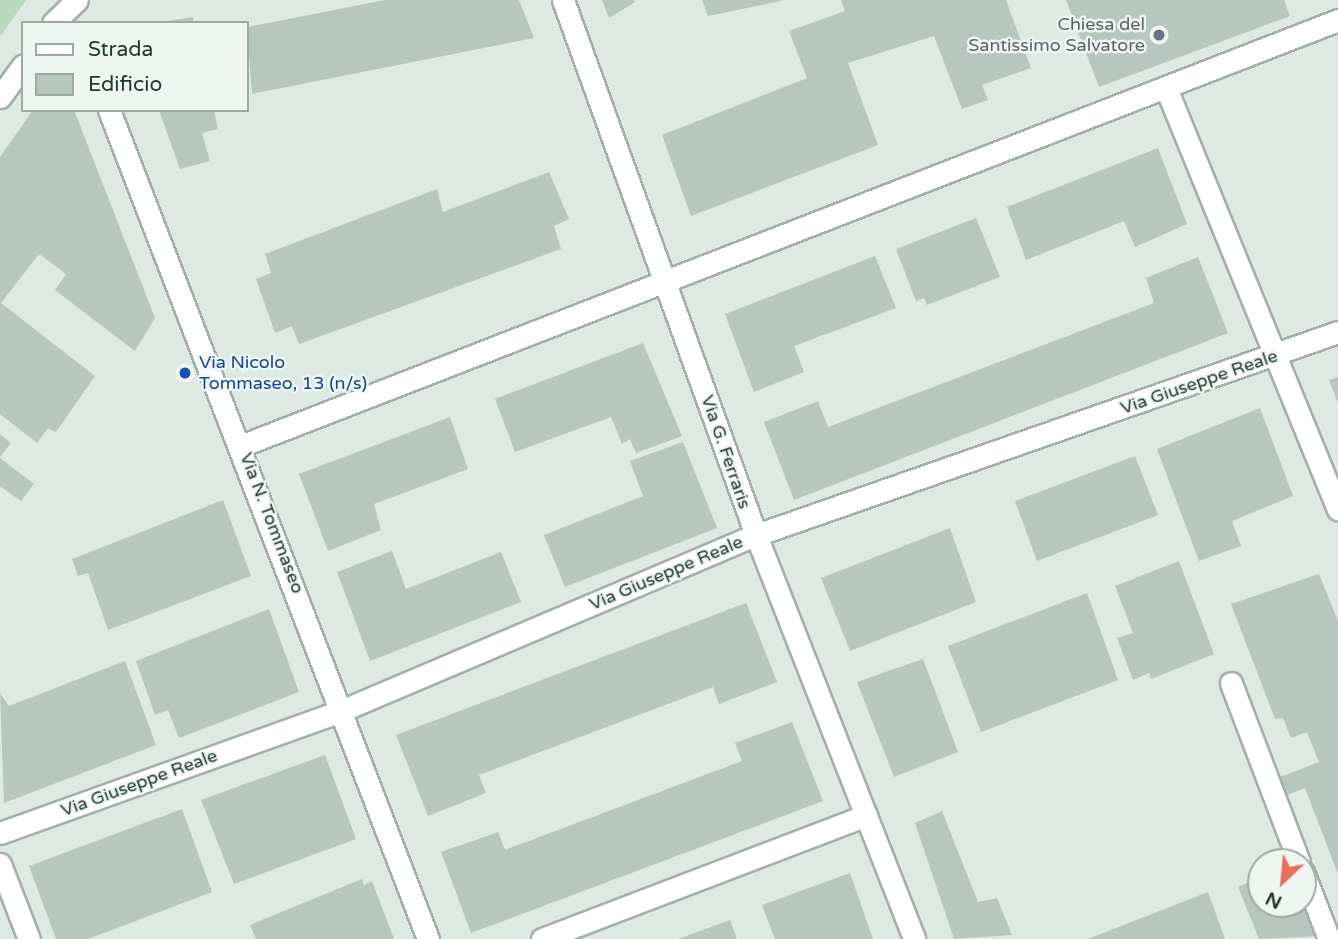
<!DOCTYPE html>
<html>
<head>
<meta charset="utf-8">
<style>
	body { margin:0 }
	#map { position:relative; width:1338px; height:939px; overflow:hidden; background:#dee9e3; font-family:"Varela Round",sans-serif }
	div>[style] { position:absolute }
	.green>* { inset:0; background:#b8d9bd }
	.building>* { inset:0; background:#b7c6bf }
	.roads { filter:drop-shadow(2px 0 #a2b0a9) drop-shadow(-2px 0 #a2b0a9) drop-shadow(0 2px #a2b0a9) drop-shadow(0 -2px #a2b0a9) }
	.service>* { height:21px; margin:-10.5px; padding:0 10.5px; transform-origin:10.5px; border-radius:10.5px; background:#fff }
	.minor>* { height:21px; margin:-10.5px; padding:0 10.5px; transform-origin:10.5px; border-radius:10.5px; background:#fff }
	.dots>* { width:19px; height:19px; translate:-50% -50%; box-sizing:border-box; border:4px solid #eef6f1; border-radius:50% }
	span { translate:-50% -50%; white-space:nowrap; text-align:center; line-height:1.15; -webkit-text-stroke:5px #eef6f1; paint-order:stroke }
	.worship-label { font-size:18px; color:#5b616d }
	.right { translate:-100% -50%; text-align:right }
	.transit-label { font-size:18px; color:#164399 }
	.left { translate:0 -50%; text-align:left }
	.street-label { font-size:18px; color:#21382f }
	.legend { position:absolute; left:21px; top:21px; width:228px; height:91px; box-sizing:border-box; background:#eef6f1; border:2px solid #9caaa3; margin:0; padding:9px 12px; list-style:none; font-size:21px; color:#21382f }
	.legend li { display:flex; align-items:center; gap:14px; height:35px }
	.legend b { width:35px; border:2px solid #9caaa3 }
	.north { position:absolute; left:1247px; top:848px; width:70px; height:70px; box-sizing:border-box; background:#eef6f1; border:2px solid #9caaa3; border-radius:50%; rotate:206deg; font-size:19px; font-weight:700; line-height:28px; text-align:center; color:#21382f }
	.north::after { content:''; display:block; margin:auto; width:24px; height:32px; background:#ea6f5b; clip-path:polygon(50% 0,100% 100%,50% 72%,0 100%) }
</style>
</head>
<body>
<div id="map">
	<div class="green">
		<i style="clip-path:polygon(0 0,26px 0,0 37px)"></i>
	</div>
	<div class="building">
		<i style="clip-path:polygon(385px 0,519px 0,534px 38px,252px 94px,247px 27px)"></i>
		<i style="clip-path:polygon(602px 0,634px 0,635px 2px,609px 18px)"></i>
		<i style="clip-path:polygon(702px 0,781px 0,781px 1px,708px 16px)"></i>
		<i style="clip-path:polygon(841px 0,1006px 0,1031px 68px,982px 85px,988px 100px,962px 109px,934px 36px,848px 63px,878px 145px,691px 216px,662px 135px,807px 78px,789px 31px,845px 11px)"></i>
		<i style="clip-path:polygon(1066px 0,1284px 0,1290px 16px,1099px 87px)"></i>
		<i style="clip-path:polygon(193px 17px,194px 23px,168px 23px,168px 21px)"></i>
		<i style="clip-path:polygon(33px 110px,74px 110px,155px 318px,135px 351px,55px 290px,66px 274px,39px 254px,1px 303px,95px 376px,56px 432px,48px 428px,37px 443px,0 414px,0 157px)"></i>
		<i style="clip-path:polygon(159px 110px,214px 110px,218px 129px,202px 133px,210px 161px,180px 169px)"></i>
		<i style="clip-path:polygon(1158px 148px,1187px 224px,1135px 247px,1124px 221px,1026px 260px,1007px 207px)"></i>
		<i style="clip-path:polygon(549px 172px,569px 219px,554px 226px,561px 249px,299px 344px,292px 326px,275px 333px,256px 279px,271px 273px,265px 254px,437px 189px,443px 212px)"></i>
		<i style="clip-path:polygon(976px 218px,1000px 277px,927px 305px,924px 298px,916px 301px,896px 249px)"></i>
		<i style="clip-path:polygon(875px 256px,896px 308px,794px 346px,804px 372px,754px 392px,725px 314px)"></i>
		<i style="clip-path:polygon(1198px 257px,1228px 333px,794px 500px,764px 422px,818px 401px,828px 427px,1154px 303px,1146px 278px)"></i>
		<i style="clip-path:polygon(643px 343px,682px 436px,636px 453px,630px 439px,622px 444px,611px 417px,515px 452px,495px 399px)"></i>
		<i style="clip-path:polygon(1338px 377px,1338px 403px,1329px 380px)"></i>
		<i style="clip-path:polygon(1260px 408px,1293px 496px,1232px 521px,1241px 546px,1199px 561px,1157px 449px)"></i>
		<i style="clip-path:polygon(450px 417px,468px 469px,374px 504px,381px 530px,328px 551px,299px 474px)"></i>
		<i style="clip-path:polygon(0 434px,11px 443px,0 457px)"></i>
		<i style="clip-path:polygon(683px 442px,717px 528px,565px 587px,544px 535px,643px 496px,630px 461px)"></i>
		<i style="clip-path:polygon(1135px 456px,1158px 515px,1037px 561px,1015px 501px)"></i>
		<i style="clip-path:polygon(0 458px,34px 484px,21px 501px,0 486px)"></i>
		<i style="clip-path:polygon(223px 500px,251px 576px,108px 630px,88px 573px,78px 576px,72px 559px)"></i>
		<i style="clip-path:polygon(950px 528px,976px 602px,850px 651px,821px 578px)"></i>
		<i style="clip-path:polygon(392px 551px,406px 589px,501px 552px,521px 602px,370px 661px,337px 572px)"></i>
		<i style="clip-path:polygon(1179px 561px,1214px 654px,1151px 679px,1149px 673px,1133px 680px,1117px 638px,1133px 633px,1115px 586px)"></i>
		<i style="clip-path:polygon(1319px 574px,1338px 621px,1338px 874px,1305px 788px,1287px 795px,1280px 777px,1319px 762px,1307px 732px,1291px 738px,1283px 718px,1275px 719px,1231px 604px)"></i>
		<i style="clip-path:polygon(1087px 593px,1118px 680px,981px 732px,948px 646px)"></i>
		<i style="clip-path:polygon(746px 603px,777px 682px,719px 704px,713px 687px,479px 775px,486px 793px,428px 816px,396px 735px)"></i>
		<i style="clip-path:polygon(269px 609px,299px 692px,179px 738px,168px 710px,155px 715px,136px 661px)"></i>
		<i style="clip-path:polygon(923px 659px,958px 752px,894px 777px,857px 682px)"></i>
		<i style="clip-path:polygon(125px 661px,156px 745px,4px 803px,0 693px,9px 706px)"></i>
		<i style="clip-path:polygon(792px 722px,823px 801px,471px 933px,441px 852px,498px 832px,505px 850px,742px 761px,735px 743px)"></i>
		<i style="clip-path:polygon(325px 755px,356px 839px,234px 884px,201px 800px)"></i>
		<i style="clip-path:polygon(182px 809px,212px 892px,88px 939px,56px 939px,29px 866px)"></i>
		<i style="clip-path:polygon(942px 811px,978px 902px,997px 898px,1012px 935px,954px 939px,915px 823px)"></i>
		<i style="clip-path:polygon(850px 873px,873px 939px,775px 939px,762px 905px)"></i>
		<i style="clip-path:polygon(1261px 877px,1261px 904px,1303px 904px,1303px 895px,1318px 936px,1259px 939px,1238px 887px)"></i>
		<i style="clip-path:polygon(362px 879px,364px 885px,372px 881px,394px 939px,256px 939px,250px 925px)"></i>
		<i style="clip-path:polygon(1208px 892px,1225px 939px,1088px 939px)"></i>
		<i style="clip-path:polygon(730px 920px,737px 939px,678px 939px)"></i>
	</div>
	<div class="roads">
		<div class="service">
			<i style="left:1231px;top:683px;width:191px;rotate:69.2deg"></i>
			<i style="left:1303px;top:872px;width:72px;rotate:68.8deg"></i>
		</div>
		<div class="minor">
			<i style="left:563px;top:0;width:569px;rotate:70.16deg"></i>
			<i style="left:756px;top:535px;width:434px;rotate:68.6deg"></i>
			<i style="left:53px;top:23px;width:33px;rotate:-44deg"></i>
			<i style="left:1166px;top:88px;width:455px;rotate:67.8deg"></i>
			<i style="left:0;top:97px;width:39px;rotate:-54deg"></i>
			<i style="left:109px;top:110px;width:888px;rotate:68.95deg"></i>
			<i style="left:243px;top:445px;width:1175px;rotate:-21.21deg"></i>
			<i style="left:0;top:833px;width:364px;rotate:-19.7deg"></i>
			<i style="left:343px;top:710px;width:449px;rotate:-23deg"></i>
			<i style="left:756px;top:535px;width:616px;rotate:-19.23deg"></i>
			<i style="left:0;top:864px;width:80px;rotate:68.9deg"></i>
			<i style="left:542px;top:939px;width:347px;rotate:-20.9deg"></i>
		</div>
	</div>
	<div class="dots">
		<i style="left:1159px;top:35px;background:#6b7280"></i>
		<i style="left:185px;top:373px;background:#1a4fb4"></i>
	</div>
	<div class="worship-label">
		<span class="right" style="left:1145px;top:35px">Chiesa del<br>Santissimo Salvatore</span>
	</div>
	<div class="transit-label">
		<span class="left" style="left:199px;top:373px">Via Nicolo<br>Tommaseo, 13 (n/s)</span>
	</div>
	<div class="street-label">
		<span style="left:1199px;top:382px;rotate:-19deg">Via Giuseppe Reale</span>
		<span style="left:726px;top:452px;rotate:71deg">Via G. Ferraris</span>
		<span style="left:272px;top:523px;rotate:69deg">Via N. Tommaseo</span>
		<span style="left:666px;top:573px;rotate:-23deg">Via Giuseppe Reale</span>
		<span style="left:139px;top:783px;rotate:-20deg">Via Giuseppe Reale</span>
	</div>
	<ul class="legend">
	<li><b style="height:9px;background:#fff"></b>Strada</li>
	<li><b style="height:19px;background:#b7c6bf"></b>Edificio</li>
	</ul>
	<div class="north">N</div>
</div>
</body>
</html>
